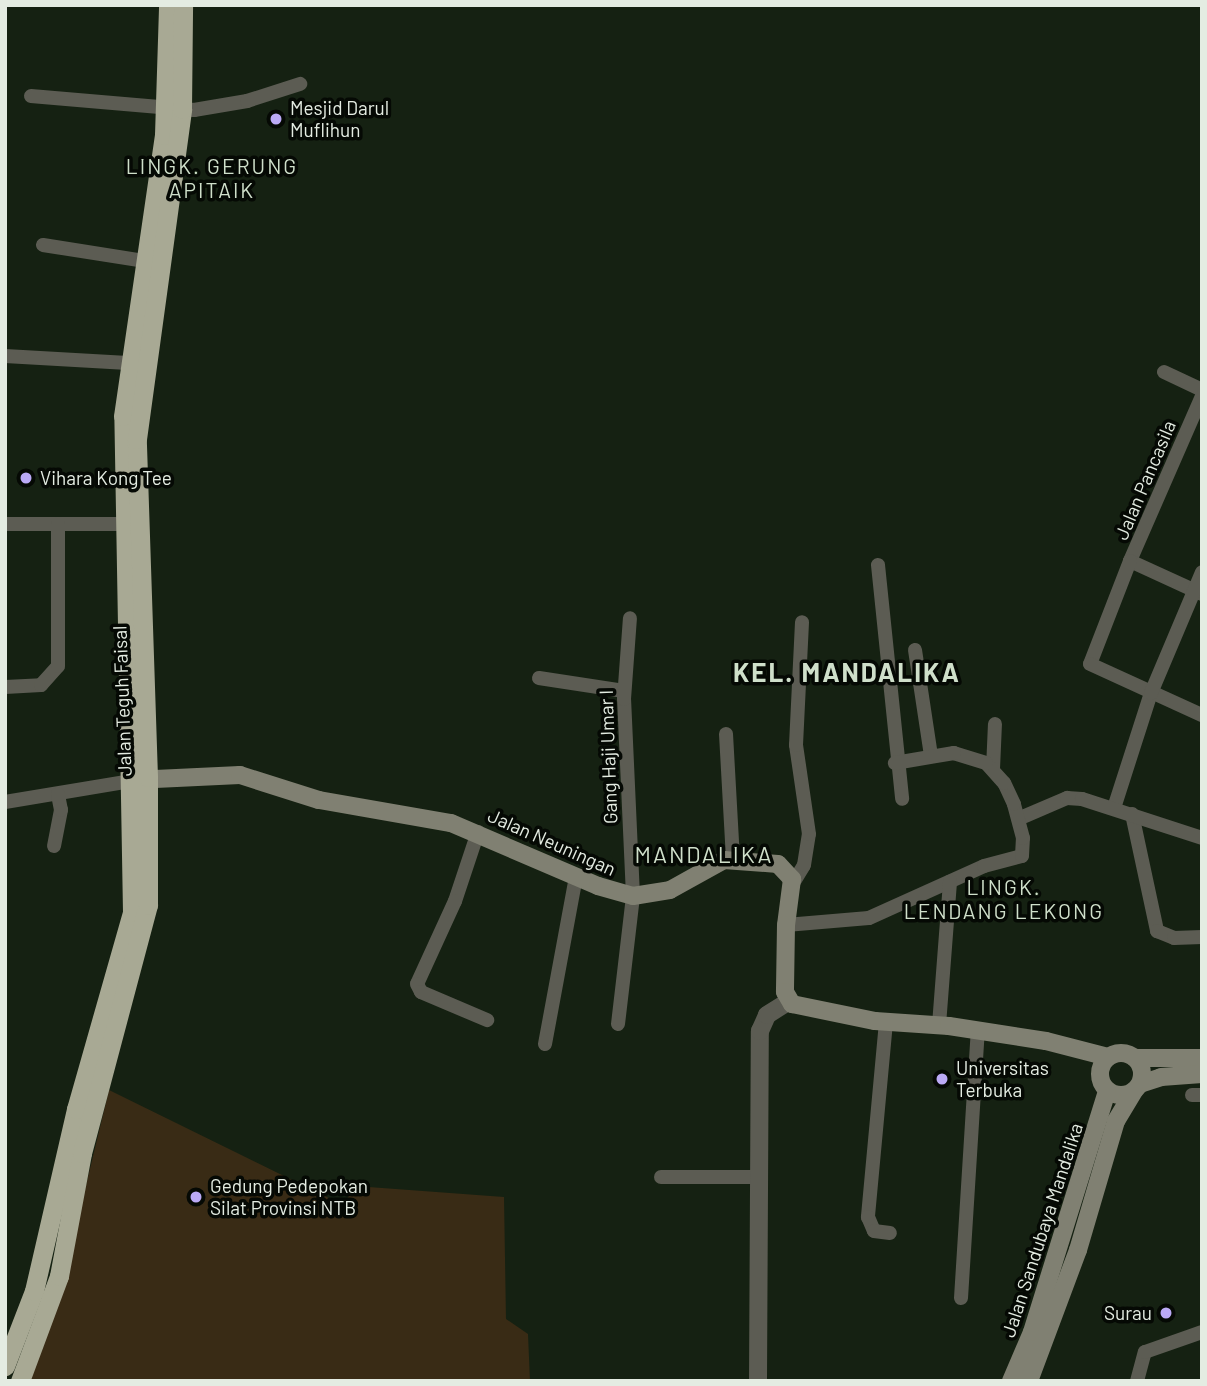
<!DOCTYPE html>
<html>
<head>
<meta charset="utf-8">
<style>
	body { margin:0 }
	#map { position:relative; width:1207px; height:1386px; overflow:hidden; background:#152112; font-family:Barlow,sans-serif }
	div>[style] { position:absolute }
	.green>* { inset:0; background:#392b15 }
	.minor>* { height:14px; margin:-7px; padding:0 7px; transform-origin:7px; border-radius:7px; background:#5c5c53 }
	.tertiary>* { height:18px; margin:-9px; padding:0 9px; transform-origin:9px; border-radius:9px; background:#5c5c53 }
	.secondary>* { height:18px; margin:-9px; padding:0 9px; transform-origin:9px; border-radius:9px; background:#808072 }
	.secondary>.ring { margin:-9px; padding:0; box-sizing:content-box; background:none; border:18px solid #808072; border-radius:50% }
	.trunk>* { height:19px; margin:-9.5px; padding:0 9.5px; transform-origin:9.5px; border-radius:9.5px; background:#a8a994 }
	.dots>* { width:19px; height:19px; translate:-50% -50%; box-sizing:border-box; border:4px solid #050904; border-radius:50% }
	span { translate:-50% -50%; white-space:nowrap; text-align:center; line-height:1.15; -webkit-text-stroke:7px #050904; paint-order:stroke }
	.poi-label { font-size:19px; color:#e4ece2 }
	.left { translate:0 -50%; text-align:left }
	.right { translate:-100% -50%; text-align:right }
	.street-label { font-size:19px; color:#e4ece2 }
	.neighbourhood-label { font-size:21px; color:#cfdfca; letter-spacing:2px }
	.quarter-label { font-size:23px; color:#cfdfca; letter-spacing:2px }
	.district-label { font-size:26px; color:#cfdfca; font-weight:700; letter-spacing:2px }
	.frame { position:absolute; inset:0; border:7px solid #e4ece2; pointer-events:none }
</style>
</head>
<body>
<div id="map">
	<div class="green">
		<i style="clip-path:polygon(109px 1090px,343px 1205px,355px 1186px,504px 1197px,506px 1319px,528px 1334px,530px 1381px,22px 1381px,60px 1293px)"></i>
	</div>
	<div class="minor">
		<i style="left:31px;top:96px;width:164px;rotate:4.9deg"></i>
		<i style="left:194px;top:110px;width:54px;rotate:-9.6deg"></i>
		<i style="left:247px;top:101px;width:56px;rotate:-17.8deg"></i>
		<i style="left:43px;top:245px;width:102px;rotate:9deg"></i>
		<i style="left:5px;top:356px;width:123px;rotate:3.3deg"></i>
		<i style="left:1164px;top:372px;width:42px;rotate:25.3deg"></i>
		<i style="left:1202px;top:396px;width:180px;rotate:113.6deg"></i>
		<i style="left:1130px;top:561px;width:79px;rotate:24.6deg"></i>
		<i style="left:5px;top:524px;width:130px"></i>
		<i style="left:1130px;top:561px;width:110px;rotate:111.2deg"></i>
		<i style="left:1090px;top:664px;width:123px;rotate:24.5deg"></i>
		<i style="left:878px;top:565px;width:235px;rotate:84.1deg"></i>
		<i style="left:915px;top:650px;width:107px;rotate:81.4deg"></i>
		<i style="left:539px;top:678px;width:86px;rotate:8.7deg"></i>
		<i style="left:5px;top:687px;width:36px;rotate:-3deg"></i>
		<i style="left:41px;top:685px;width:25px;rotate:-48deg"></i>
		<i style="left:58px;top:666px;width:142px;rotate:-90deg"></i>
		<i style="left:726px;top:734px;width:124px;rotate:86.8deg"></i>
		<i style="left:993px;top:769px;width:45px;rotate:-87.5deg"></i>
		<i style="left:5px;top:802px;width:127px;rotate:-9.5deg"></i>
		<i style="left:1114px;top:808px;width:121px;rotate:-72.2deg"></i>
		<i style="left:1151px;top:693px;width:131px;rotate:-67.1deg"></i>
		<i style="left:1132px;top:814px;width:120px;rotate:77.9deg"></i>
		<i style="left:1157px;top:931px;width:18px;rotate:22deg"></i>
		<i style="left:1174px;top:938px;width:28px;rotate:-2deg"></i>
		<i style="left:1025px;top:816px;width:46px;rotate:-23.2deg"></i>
		<i style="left:1067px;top:798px;width:15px;rotate:4deg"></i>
		<i style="left:1082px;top:799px;width:126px;rotate:18deg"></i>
		<i style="left:478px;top:832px;width:73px;rotate:108.4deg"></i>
		<i style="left:455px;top:901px;width:91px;rotate:114.6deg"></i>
		<i style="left:417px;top:984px;width:9px;rotate:63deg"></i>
		<i style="left:421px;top:992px;width:72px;rotate:23deg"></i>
		<i style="left:54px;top:846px;width:37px;rotate:-79deg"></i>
		<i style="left:61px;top:810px;width:16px;rotate:-101deg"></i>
		<i style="left:792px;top:885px;width:23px;rotate:-59deg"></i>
		<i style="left:804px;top:865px;width:31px;rotate:-81deg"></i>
		<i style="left:809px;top:834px;width:90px;rotate:-98.3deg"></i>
		<i style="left:796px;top:745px;width:123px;rotate:-87.2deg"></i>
		<i style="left:786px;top:925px;width:83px;rotate:-4.8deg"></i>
		<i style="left:869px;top:918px;width:126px;rotate:-24.3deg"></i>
		<i style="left:984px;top:866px;width:39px;rotate:-15deg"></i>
		<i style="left:1022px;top:856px;width:18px;rotate:-87deg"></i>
		<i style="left:1023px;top:838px;width:35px;rotate:-105deg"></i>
		<i style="left:1014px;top:804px;width:23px;rotate:-115deg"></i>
		<i style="left:1004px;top:783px;width:27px;rotate:-132deg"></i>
		<i style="left:986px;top:763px;width:34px;rotate:-163deg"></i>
		<i style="left:954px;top:753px;width:60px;rotate:170.4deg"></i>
		<i style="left:886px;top:1022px;width:196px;rotate:95.3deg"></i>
		<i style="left:868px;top:1217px;width:15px;rotate:67deg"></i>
		<i style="left:874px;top:1231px;width:16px;rotate:7deg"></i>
		<i style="left:618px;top:1024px;width:129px;rotate:-83.3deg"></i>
		<i style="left:633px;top:896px;width:197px;rotate:-92.6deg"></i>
		<i style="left:624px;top:699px;width:81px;rotate:-85.8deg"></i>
		<i style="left:939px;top:1025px;width:144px;rotate:-85.6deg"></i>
		<i style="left:545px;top:1044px;width:170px;rotate:-79.5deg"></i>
		<i style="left:1192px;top:1095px;width:10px"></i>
		<i style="left:661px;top:1177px;width:96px"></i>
		<i style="left:961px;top:1298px;width:269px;rotate:-86.4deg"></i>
		<i style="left:1137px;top:1381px;width:30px;rotate:-75deg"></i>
		<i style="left:1145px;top:1352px;width:60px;rotate:-19.3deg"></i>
	</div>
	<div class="tertiary">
		<i style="left:758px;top:1381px;width:350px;rotate:-89.7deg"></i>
		<i style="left:760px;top:1031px;width:17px;rotate:-66deg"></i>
		<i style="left:767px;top:1015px;width:26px;rotate:-32deg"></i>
	</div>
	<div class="secondary">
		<i style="left:134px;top:780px;width:106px;rotate:-2.7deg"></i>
		<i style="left:240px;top:775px;width:83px;rotate:17.6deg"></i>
		<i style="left:319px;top:800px;width:134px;rotate:9.9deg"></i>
		<i style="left:451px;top:823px;width:160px;rotate:23.2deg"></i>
		<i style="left:598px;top:886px;width:36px;rotate:16deg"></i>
		<i style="left:633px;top:896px;width:37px;rotate:-9deg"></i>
		<i style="left:670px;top:890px;width:62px;rotate:-29.1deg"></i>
		<i style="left:724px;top:860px;width:54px;rotate:4.2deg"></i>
		<i style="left:778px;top:864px;width:21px;rotate:47deg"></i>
		<i style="left:792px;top:879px;width:46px;rotate:97.4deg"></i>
		<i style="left:786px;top:925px;width:67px;rotate:90.9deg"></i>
		<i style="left:785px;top:992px;width:14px;rotate:60deg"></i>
		<i style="left:792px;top:1004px;width:85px;rotate:11.6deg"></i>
		<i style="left:875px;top:1021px;width:74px;rotate:3.9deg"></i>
		<i style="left:949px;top:1026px;width:98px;rotate:8.8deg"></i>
		<i style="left:1046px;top:1041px;width:64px;rotate:14.5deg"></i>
		<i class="ring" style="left:1100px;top:1053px;width:24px;height:24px"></i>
		<i style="left:1135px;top:1058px;width:67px"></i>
		<i style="left:1140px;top:1084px;width:22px;rotate:-18deg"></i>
		<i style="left:1161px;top:1077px;width:41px;rotate:-4.2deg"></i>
		<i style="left:1011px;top:1381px;width:53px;rotate:-66.8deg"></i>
		<i style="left:1032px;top:1332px;width:252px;rotate:-72.7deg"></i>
		<i style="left:1029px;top:1381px;width:140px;rotate:-69.5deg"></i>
		<i style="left:1078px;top:1250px;width:134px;rotate:-73.6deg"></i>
		<i style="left:1116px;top:1121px;width:35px;rotate:-59deg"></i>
	</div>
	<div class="trunk">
		<i style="left:5px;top:1366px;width:80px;rotate:-68.9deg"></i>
		<i style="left:34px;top:1291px;width:187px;rotate:-77deg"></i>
		<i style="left:76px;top:1109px;width:205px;rotate:-74.1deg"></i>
		<i style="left:132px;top:912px;width:496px;rotate:-91deg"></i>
		<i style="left:123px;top:416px;width:284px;rotate:-81.7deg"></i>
		<i style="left:164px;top:135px;width:130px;rotate:-88.2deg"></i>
		<i style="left:20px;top:1381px;width:112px;rotate:-69.6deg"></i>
		<i style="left:59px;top:1276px;width:125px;rotate:-79.4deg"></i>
		<i style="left:82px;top:1153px;width:257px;rotate:-75.1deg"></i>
		<i style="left:148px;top:905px;width:128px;rotate:-90deg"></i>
		<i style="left:148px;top:777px;width:338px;rotate:-91.9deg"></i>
		<i style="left:137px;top:439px;width:333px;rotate:-82.2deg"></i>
		<i style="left:182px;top:109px;width:104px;rotate:-89.4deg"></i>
	</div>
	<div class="dots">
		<i style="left:276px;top:119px;background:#bbaaf6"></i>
		<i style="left:26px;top:478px;background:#bbaaf6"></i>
		<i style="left:942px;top:1079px;background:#bbaaf6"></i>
		<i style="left:196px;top:1197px;background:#bbaaf6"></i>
		<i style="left:1166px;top:1313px;background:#bbaaf6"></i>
	</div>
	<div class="poi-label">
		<span class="left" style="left:290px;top:119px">Mesjid Darul<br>Muflihun</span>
		<span class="left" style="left:40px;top:478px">Vihara Kong Tee</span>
		<span class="left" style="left:956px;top:1079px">Universitas<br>Terbuka</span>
		<span class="left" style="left:210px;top:1197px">Gedung Pedepokan<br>Silat Provinsi NTB</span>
		<span class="right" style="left:1152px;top:1313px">Surau</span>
	</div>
	<div class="street-label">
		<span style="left:1145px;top:480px;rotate:-67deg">Jalan Pancasila</span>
		<span style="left:122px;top:701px;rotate:-92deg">Jalan Teguh Faisal</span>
		<span style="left:608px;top:757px;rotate:-92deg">Gang Haji Umar I</span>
		<span style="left:552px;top:842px;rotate:24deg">Jalan Neuningan</span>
		<span style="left:1042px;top:1230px;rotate:-72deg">Jalan Sandubaya Mandalika</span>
	</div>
	<div class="neighbourhood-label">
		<span style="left:212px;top:178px">LINGK. GERUNG<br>APITAIK</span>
		<span style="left:1004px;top:899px">LINGK.<br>LENDANG LEKONG</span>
	</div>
	<div class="quarter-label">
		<span style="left:704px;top:854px">MANDALIKA</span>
	</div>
	<div class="district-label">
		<span style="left:847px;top:672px">KEL. MANDALIKA</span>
	</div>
	<div class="frame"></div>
</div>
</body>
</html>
